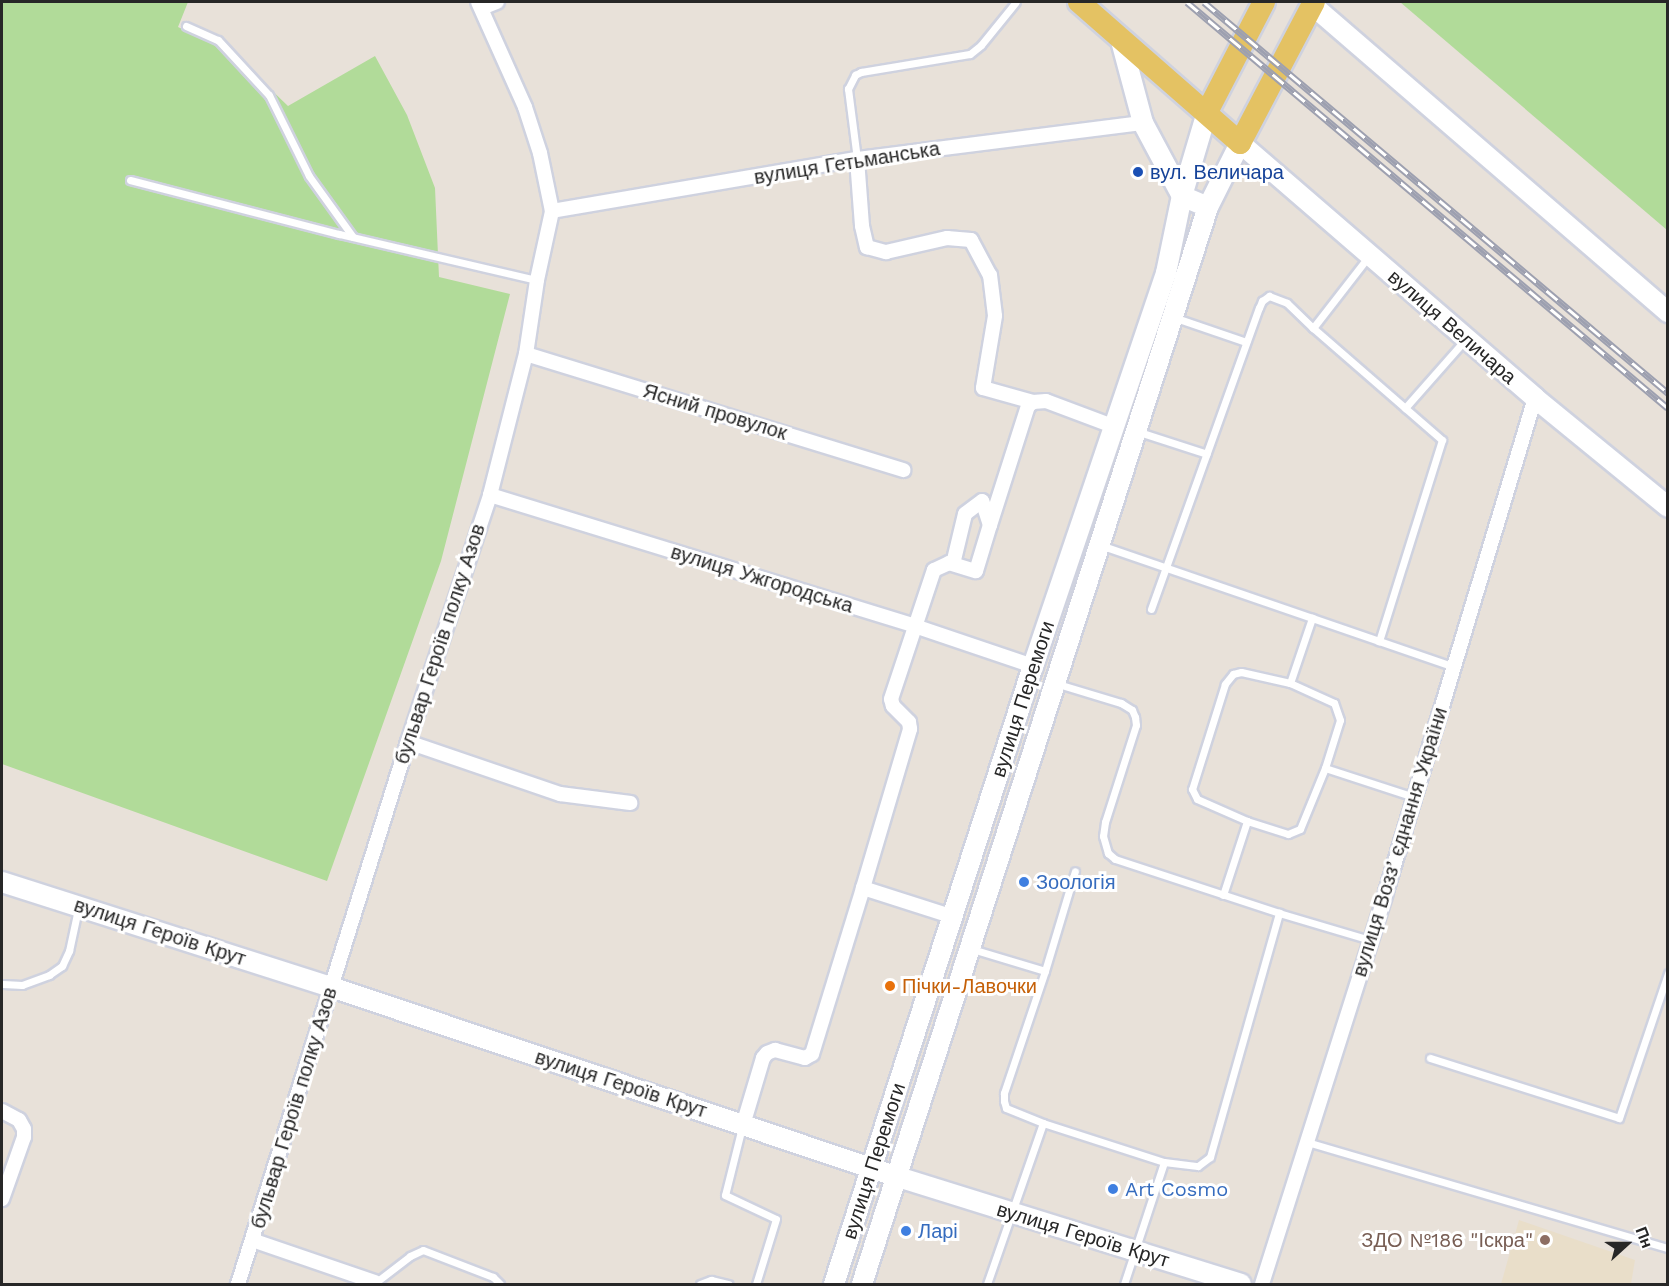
<!DOCTYPE html>
<html>
<head>
<meta charset="utf-8">
<style>
	body { margin:0 }
	#map { position:relative; width:1669px; height:1286px; overflow:hidden; background:#e8e1d9; font-family:"Work Sans",sans-serif }
	div>[style] { position:absolute }
	.education>* { inset:0; background:#e9dec9 }
	.green>* { inset:0; background:#b1db99 }
	.roads { filter:drop-shadow(2px 0 #cfd2df) drop-shadow(-2px 0 #cfd2df) drop-shadow(0 2px #cfd2df) drop-shadow(0 -2px #cfd2df) }
	.lane>* { height:7px; margin:-3.5px; padding:0 3.5px; transform-origin:3.5px; border-radius:3.5px; background:#fff }
	.street>* { height:14px; margin:-7px; padding:0 7px; transform-origin:7px; border-radius:7px; background:#fff }
	.secondary>* { height:20px; margin:-10px; padding:0 10px; transform-origin:10px; border-radius:10px; background:#fff }
	.primary>* { height:22px; margin:-11px; padding:0 11px; transform-origin:11px; border-radius:11px; background:#e4c263 }
	.rail>* { height:7px; margin-top:-3.5px; transform-origin:0; background:repeating-linear-gradient(90deg,#fff 0 14px,#9da0b0 0 28px); box-sizing:border-box; border-block:2px solid #9da0b0 }
	.dots>* { width:16px; height:16px; translate:-50% -50%; box-sizing:border-box; border:3px solid #fff; border-radius:50% }
	span { translate:-50% -50%; white-space:nowrap; text-align:center; line-height:1.15; -webkit-text-stroke:6px #fff; paint-order:stroke }
	.street-label { font-size:20px; color:#272727 }
	.transit-label { font-size:20px; color:#164399 }
	.left { translate:0 -50%; text-align:left }
	.shop-label { font-size:20px; color:#366cbe }
	.food-label { font-size:20px; color:#c56008 }
	.education-label { font-size:20px; color:#785e54 }
	.right { translate:-100% -50%; text-align:right }
	.frame { position:absolute; inset:0; border:3px solid #272727; pointer-events:none }
	.north { position:absolute; left:1597px; top:1214px; width:60px; height:60px; -webkit-text-stroke:4px #fff; paint-order:stroke; rotate:69deg; font-size:16px; font-weight:700; line-height:24px; text-align:center; color:#272727 }
	.north::after { content:''; display:block; margin:auto; width:21px; height:27px; background:#272727; clip-path:polygon(50% 0,100% 100%,50% 72%,0 100%) }
</style>
</head>
<body>
<div id="map">
	<div class="education">
		<i style="clip-path:polygon(1519px 1220px,1635px 1260px,1631px 1284px,1501px 1284px)"></i>
	</div>
	<div class="green">
		<i style="clip-path:polygon(2px 2px,188px 2px,178px 27px,234px 54px,288px 106px,375px 56px,407px 115px,435px 188px,439px 277px,510px 294px,441px 561px,327px 881px,2px 764px)"></i>
		<i style="clip-path:polygon(1400px 2px,1667px 2px,1667px 230px)"></i>
	</div>
	<div class="roads">
		<div class="lane">
			<i style="left:186px;top:26px;width:35px;rotate:24deg"></i>
			<i style="left:218px;top:40px;width:75px;rotate:47.2deg"></i>
			<i style="left:269px;top:95px;width:90px;rotate:63.7deg"></i>
			<i style="left:309px;top:176px;width:75px;rotate:54.2deg"></i>
			<i style="left:857px;top:159px;width:71px;rotate:-97.3deg"></i>
			<i style="left:848px;top:89px;width:16px;rotate:-63deg"></i>
			<i style="left:855px;top:75px;width:7px;rotate:-27deg"></i>
			<i style="left:861px;top:72px;width:110px;rotate:-9.4deg"></i>
			<i style="left:970px;top:54px;width:14px;rotate:-39deg"></i>
			<i style="left:981px;top:45px;width:55px;rotate:-50.9deg"></i>
			<i style="left:130px;top:180px;width:216px;rotate:14.5deg"></i>
			<i style="left:339px;top:234px;width:203px;rotate:13.1deg"></i>
			<i style="left:1176px;top:318px;width:74px;rotate:18.9deg"></i>
			<i style="left:1313px;top:328px;width:90px;rotate:-52.2deg"></i>
			<i style="left:1405px;top:408px;width:91px;rotate:-48.6deg"></i>
			<i style="left:1139px;top:432px;width:71px;rotate:17.9deg"></i>
			<i style="left:1103px;top:546px;width:371px;rotate:19deg"></i>
			<i style="left:1151px;top:609px;width:320px;rotate:-70.3deg"></i>
			<i style="left:1259px;top:308px;width:8px;rotate:-67deg"></i>
			<i style="left:1262px;top:301px;width:9px;rotate:-36deg"></i>
			<i style="left:1269px;top:296px;width:19px;rotate:21deg"></i>
			<i style="left:1287px;top:303px;width:36px;rotate:44deg"></i>
			<i style="left:1313px;top:328px;width:171px;rotate:41deg"></i>
			<i style="left:1442px;top:440px;width:211px;rotate:107.4deg"></i>
			<i style="left:1290px;top:683px;width:69px;rotate:-71.3deg"></i>
			<i style="left:1058px;top:684px;width:66px;rotate:16.8deg"></i>
			<i style="left:1121px;top:703px;width:13px;rotate:32deg"></i>
			<i style="left:1132px;top:710px;width:8px;rotate:67deg"></i>
			<i style="left:1135px;top:717px;width:8px;rotate:83deg"></i>
			<i style="left:1136px;top:725px;width:102px;rotate:107.7deg"></i>
			<i style="left:1105px;top:822px;width:14px;rotate:98deg"></i>
			<i style="left:1103px;top:836px;width:18px;rotate:74deg"></i>
			<i style="left:1108px;top:853px;width:9px;rotate:41deg"></i>
			<i style="left:1115px;top:859px;width:173px;rotate:18.2deg"></i>
			<i style="left:1325px;top:768px;width:94px;rotate:18deg"></i>
			<i style="left:1223px;top:895px;width:78px;rotate:-72deg"></i>
			<i style="left:1247px;top:821px;width:43px;rotate:17.6deg"></i>
			<i style="left:1288px;top:834px;width:13px;rotate:-23deg"></i>
			<i style="left:1300px;top:829px;width:66px;rotate:-67.7deg"></i>
			<i style="left:1325px;top:768px;width:50px;rotate:-72.6deg"></i>
			<i style="left:1340px;top:720px;width:18px;rotate:-109deg"></i>
			<i style="left:1334px;top:703px;width:48px;rotate:-155.6deg"></i>
			<i style="left:1290px;top:683px;width:50px;rotate:-167.3deg"></i>
			<i style="left:1241px;top:672px;width:8px;rotate:166deg"></i>
			<i style="left:1233px;top:674px;width:13px;rotate:129deg"></i>
			<i style="left:1225px;top:684px;width:110px;rotate:107.4deg"></i>
			<i style="left:1192px;top:789px;width:11px;rotate:63deg"></i>
			<i style="left:1197px;top:799px;width:55px;rotate:23.7deg"></i>
			<i style="left:972px;top:949px;width:76px;rotate:16.8deg"></i>
			<i style="left:1045px;top:971px;width:129px;rotate:108.6deg"></i>
			<i style="left:1004px;top:1093px;width:8px;rotate:90deg"></i>
			<i style="left:1004px;top:1101px;width:7px;rotate:74deg"></i>
			<i style="left:1006px;top:1108px;width:40px;rotate:22deg"></i>
			<i style="left:1043px;top:1123px;width:170px;rotate:109.2deg"></i>
			<i style="left:1045px;top:971px;width:104px;rotate:-73.3deg"></i>
			<i style="left:3px;top:984px;width:19px;rotate:3deg"></i>
			<i style="left:22px;top:985px;width:29px;rotate:-20deg"></i>
			<i style="left:49px;top:975px;width:16px;rotate:-35deg"></i>
			<i style="left:62px;top:966px;width:17px;rotate:-65deg"></i>
			<i style="left:69px;top:951px;width:43px;rotate:-77.9deg"></i>
			<i style="left:1430px;top:1058px;width:198px;rotate:17.6deg"></i>
			<i style="left:1619px;top:1118px;width:153px;rotate:-71.3deg"></i>
			<i style="left:1043px;top:1123px;width:127px;rotate:17.9deg"></i>
			<i style="left:742px;top:1127px;width:70px;rotate:104deg"></i>
			<i style="left:725px;top:1195px;width:56px;rotate:25.2deg"></i>
			<i style="left:776px;top:1219px;width:68px;rotate:107.1deg"></i>
			<i style="left:1307px;top:1142px;width:376px;rotate:16.4deg"></i>
			<i style="left:375px;top:1283px;width:44px;rotate:-37.6deg"></i>
			<i style="left:410px;top:1256px;width:14px;rotate:-25deg"></i>
			<i style="left:423px;top:1250px;width:75px;rotate:21.1deg"></i>
			<i style="left:493px;top:1277px;width:10px;rotate:45deg"></i>
			<i style="left:700px;top:1284px;width:12px;rotate:-20deg"></i>
			<i style="left:711px;top:1280px;width:18px;rotate:13deg"></i>
			<i style="left:1124px;top:1284px;width:128px;rotate:-71.8deg"></i>
			<i style="left:1164px;top:1162px;width:34px;rotate:7deg"></i>
			<i style="left:1198px;top:1166px;width:15px;rotate:-37deg"></i>
			<i style="left:1210px;top:1157px;width:254px;rotate:-74.2deg"></i>
			<i style="left:1279px;top:913px;width:95px;rotate:16.5deg"></i>
		</div>
		<div class="street">
			<i style="left:482px;top:8px;width:16px;rotate:-22deg"></i>
			<i style="left:857px;top:159px;width:67px;rotate:85.7deg"></i>
			<i style="left:862px;top:226px;width:22px;rotate:77deg"></i>
			<i style="left:867px;top:247px;width:20px;rotate:15deg"></i>
			<i style="left:886px;top:252px;width:63px;rotate:-12.9deg"></i>
			<i style="left:947px;top:238px;width:24px;rotate:5deg"></i>
			<i style="left:971px;top:240px;width:40px;rotate:62deg"></i>
			<i style="left:990px;top:275px;width:41px;rotate:83deg"></i>
			<i style="left:995px;top:316px;width:73px;rotate:99.5deg"></i>
			<i style="left:983px;top:388px;width:52px;rotate:15.6deg"></i>
			<i style="left:552px;top:211px;width:309px;rotate:-9.7deg"></i>
			<i style="left:857px;top:159px;width:288px;rotate:-7.2deg"></i>
			<i style="left:526px;top:354px;width:395px;rotate:17.1deg"></i>
			<i style="left:490px;top:495px;width:445px;rotate:17.1deg"></i>
			<i style="left:915px;top:626px;width:125px;rotate:18.7deg"></i>
			<i style="left:990px;top:525px;width:125px;rotate:-72.3deg"></i>
			<i style="left:1028px;top:406px;width:6px;rotate:-39deg"></i>
			<i style="left:1033px;top:402px;width:13px;rotate:-4deg"></i>
			<i style="left:1046px;top:401px;width:74px;rotate:20.6deg"></i>
			<i style="left:408px;top:742px;width:161px;rotate:18.9deg"></i>
			<i style="left:560px;top:794px;width:71px;rotate:7.3deg"></i>
			<i style="left:863px;top:888px;width:166px;rotate:-73.5deg"></i>
			<i style="left:910px;top:729px;width:7px;rotate:-98deg"></i>
			<i style="left:909px;top:722px;width:23px;rotate:-135deg"></i>
			<i style="left:893px;top:706px;width:7px;rotate:-106deg"></i>
			<i style="left:891px;top:699px;width:136px;rotate:-71.6deg"></i>
			<i style="left:934px;top:570px;width:17px;rotate:-25deg"></i>
			<i style="left:949px;top:563px;width:28px;rotate:17deg"></i>
			<i style="left:976px;top:571px;width:48px;rotate:-73.1deg"></i>
			<i style="left:990px;top:525px;width:25px;rotate:-108deg"></i>
			<i style="left:982px;top:501px;width:21px;rotate:143deg"></i>
			<i style="left:965px;top:514px;width:51px;rotate:103.5deg"></i>
			<i style="left:2px;top:1111px;width:19px;rotate:28deg"></i>
			<i style="left:19px;top:1120px;width:10px;rotate:61deg"></i>
			<i style="left:24px;top:1129px;width:8px;rotate:90deg"></i>
			<i style="left:24px;top:1137px;width:66px;rotate:109.5deg"></i>
			<i style="left:743px;top:1125px;width:70px;rotate:-73.4deg"></i>
			<i style="left:763px;top:1058px;width:6px;rotate:-51deg"></i>
			<i style="left:767px;top:1053px;width:9px;rotate:-21deg"></i>
			<i style="left:775px;top:1050px;width:31px;rotate:15deg"></i>
			<i style="left:805px;top:1058px;width:8px;rotate:-30deg"></i>
			<i style="left:812px;top:1054px;width:174px;rotate:-72.9deg"></i>
			<i style="left:863px;top:888px;width:96px;rotate:17.7deg"></i>
			<i style="left:252px;top:1240px;width:130px;rotate:18.9deg"></i>
			<i style="left:238px;top:1284px;width:568px;rotate:-72.59deg"></i>
			<i style="left:408px;top:742px;width:260px;rotate:-71.6deg"></i>
			<i style="left:490px;top:495px;width:146px;rotate:-75.7deg"></i>
			<i style="left:526px;top:354px;width:75px;rotate:-81.5deg"></i>
			<i style="left:537px;top:280px;width:71px;rotate:-77.7deg"></i>
			<i style="left:552px;top:211px;width:59px;rotate:-101.7deg"></i>
			<i style="left:540px;top:153px;width:48px;rotate:-108.1deg"></i>
			<i style="left:525px;top:107px;width:115px;rotate:-114.1deg"></i>
			<i style="left:1262px;top:1284px;width:411px;rotate:-72.4deg"></i>
			<i style="left:1386px;top:892px;width:516px;rotate:-73.22deg"></i>
		</div>
		<div class="secondary">
			<i style="left:1311px;top:4px;width:472px;rotate:40.8deg"></i>
			<i style="left:1120px;top:37px;width:89px;rotate:75deg"></i>
			<i style="left:1143px;top:123px;width:83px;rotate:61.9deg"></i>
			<i style="left:1182px;top:196px;width:28px;rotate:23deg"></i>
			<i style="left:2px;top:882px;width:345px;rotate:17.7deg"></i>
			<i style="left:331px;top:987px;width:598px;rotate:18.53deg"></i>
			<i style="left:898px;top:1177px;width:359px;rotate:17.3deg"></i>
			<i style="left:834px;top:1284px;width:649px;rotate:-72.15deg"></i>
			<i style="left:1033px;top:666px;width:415px;rotate:-71.3deg"></i>
			<i style="left:1166px;top:273px;width:79px;rotate:-78.3deg"></i>
			<i style="left:1182px;top:196px;width:88px;rotate:-73.4deg"></i>
			<i style="left:862px;top:1284px;width:1131px;rotate:-72.19deg"></i>
			<i style="left:1208px;top:207px;width:72px;rotate:-63.4deg"></i>
			<i style="left:1240px;top:143px;width:390px;rotate:40.8deg"></i>
			<i style="left:1535px;top:398px;width:172px;rotate:39.3deg"></i>
		</div>
		<div class="primary">
			<i style="left:1079px;top:2px;width:214px;rotate:41.2deg"></i>
			<i style="left:1240px;top:143px;width:159px;rotate:-62.3deg"></i>
			<i style="left:1207px;top:112px;width:124px;rotate:-62.6deg"></i>
		</div>
	</div>
	<div class="rail">
		<i style="left:1187px;top:2px;width:629px;rotate:40.17deg"></i>
		<i style="left:1204px;top:2px;width:607px;rotate:40.12deg"></i>
	</div>
	<div class="dots">
		<i style="left:1138px;top:172px;background:#1a4fb4"></i>
		<i style="left:1024px;top:882px;background:#3f7fe0"></i>
		<i style="left:890px;top:986px;background:#e8710a"></i>
		<i style="left:1113px;top:1189px;background:#3f7fe0"></i>
		<i style="left:906px;top:1231px;background:#3f7fe0"></i>
		<i style="left:1545px;top:1240px;background:#8d6e63"></i>
	</div>
	<div class="street-label">
		<span style="left:847px;top:163px;rotate:-9deg">вулиця Гетьманська</span>
		<span style="left:1452px;top:327px;rotate:41deg">вулиця Величара</span>
		<span style="left:715px;top:412px;rotate:17deg">Ясний провулок</span>
		<span style="left:762px;top:579px;rotate:17deg">вулиця Ужгородська</span>
		<span style="left:440px;top:644px;rotate:-72deg">бульвар Героїв полку Азов</span>
		<span style="left:1023px;top:699px;rotate:-72deg">вулиця Перемоги</span>
		<span style="left:1400px;top:842px;rotate:-73deg">вулиця Воззʼєднання України</span>
		<span style="left:160px;top:932px;rotate:18deg">вулиця Героїв Крут</span>
		<span style="left:621px;top:1084px;rotate:18deg">вулиця Героїв Крут</span>
		<span style="left:294px;top:1108px;rotate:-73deg">бульвар Героїв полку Азов</span>
		<span style="left:874px;top:1161px;rotate:-72deg">вулиця Перемоги</span>
		<span style="left:1083px;top:1235px;rotate:17deg">вулиця Героїв Крут</span>
	</div>
	<div class="transit-label">
		<span class="left" style="left:1150px;top:172px">вул. Величара</span>
	</div>
	<div class="shop-label">
		<span class="left" style="left:1036px;top:882px">Зоологія</span>
		<span class="left" style="left:1125px;top:1189px">Art Cosmo</span>
		<span class="left" style="left:918px;top:1231px">Ларі</span>
	</div>
	<div class="food-label">
		<span class="left" style="left:902px;top:986px">Пічки-Лавочки</span>
	</div>
	<div class="education-label">
		<span class="right" style="left:1533px;top:1240px">ЗДО №186 "Іскра"</span>
	</div>
	<div class="frame"></div>
	<div class="north">Пн</div>
</div>
</body>
</html>
